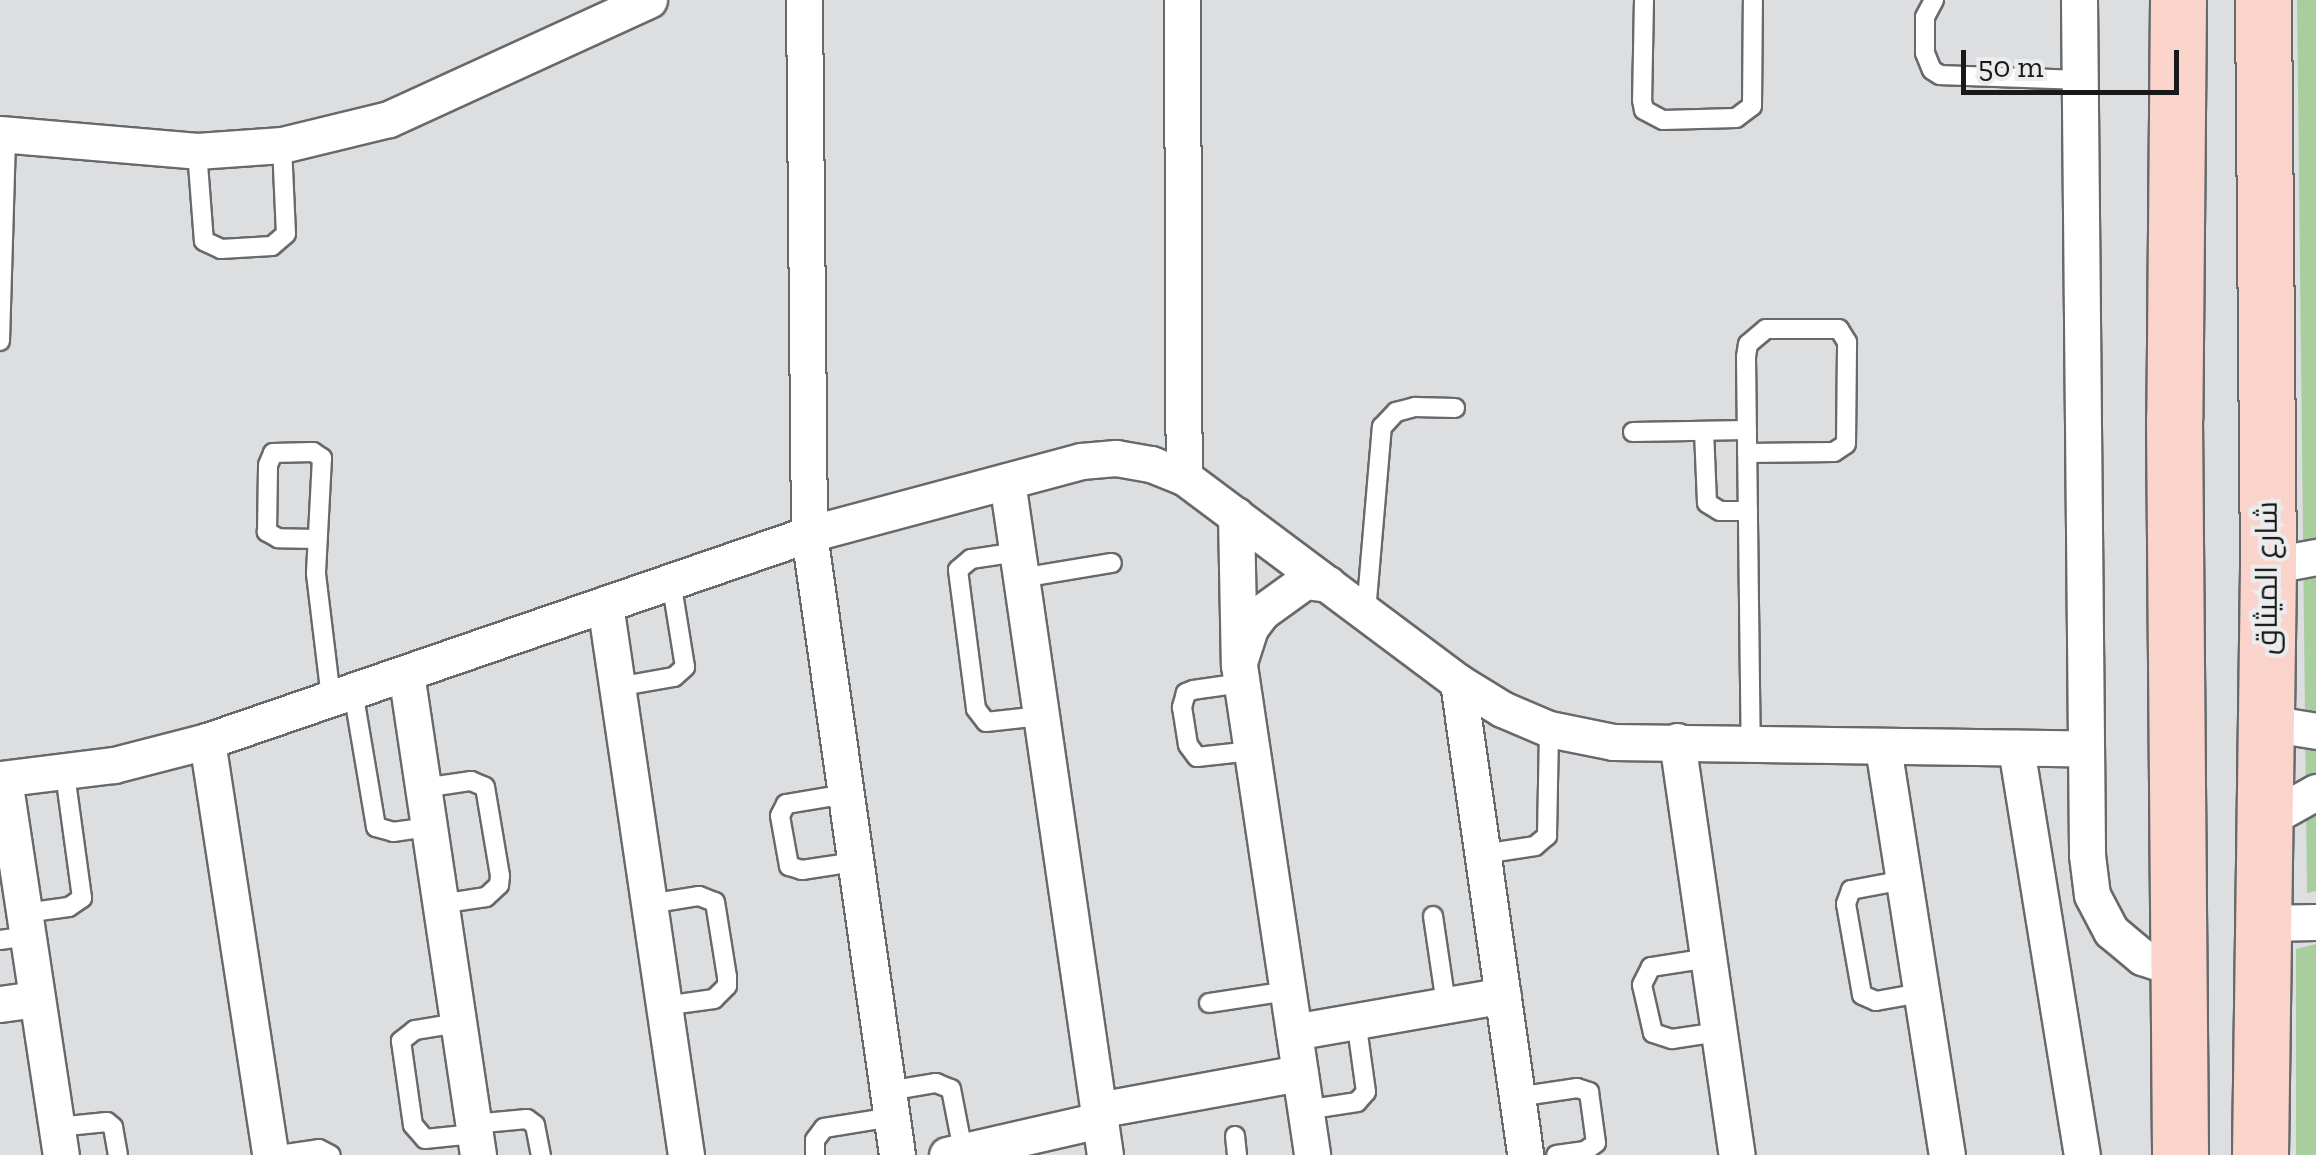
<!DOCTYPE html>
<html>
<head>
<meta charset="utf-8">
<style>
	body { margin:0 }
	#map { position:relative; width:2316px; height:1155px; overflow:hidden; background:#dddee0; font-family:"Zilla Slab",Cairo,serif }
	div>[style] { position:absolute }
	.green>* { inset:0; background:#a8ce9e }
	.roads { filter:drop-shadow(2px 0 #68696b) drop-shadow(-2px 0 #68696b) drop-shadow(0 2px #68696b) drop-shadow(0 -2px #68696b) }
	.lane>* { height:18px; margin:-9px; padding:0 9px; transform-origin:9px; border-radius:9px; background:#fff }
	.street>* { height:35px; margin:-17.5px; padding:0 17.5px; transform-origin:17.5px; border-radius:17.5px; background:#fff }
	.primary>* { height:55px; margin:-27.5px; padding:0 27.5px; transform-origin:27.5px; border-radius:27.5px; background:#fad3ca }
	span { translate:-50% -50%; white-space:nowrap; text-align:center; line-height:1.15; -webkit-text-stroke:8px #ebeced; paint-order:stroke }
	.street-label { font-size:30px; color:#19191a }
	.scale { position:absolute; left:1961px; top:50px; width:218px; height:45px; box-sizing:border-box; border:5px solid #19191a; border-top:0; padding-left:12px; font-size:30px; line-height:35px; white-space:nowrap; color:#19191a; -webkit-text-stroke:8px #ebeced; paint-order:stroke }
</style>
</head>
<body>
<div id="map">
	<div class="green">
		<i style="clip-path:polygon(2297px 0,2316px 0,2316px 891px,2307px 893px)"></i>
		<i style="clip-path:polygon(2316px 944px,2316px 1155px,2296px 1155px,2296px 949px)"></i>
	</div>
	<div class="roads">
		<div class="lane">
			<i style="left:1644px;top:0;width:100px;rotate:91.1deg"></i>
			<i style="left:1642px;top:100px;width:10px;rotate:79deg"></i>
			<i style="left:1644px;top:110px;width:21px;rotate:28deg"></i>
			<i style="left:1663px;top:120px;width:73px;rotate:-1.6deg"></i>
			<i style="left:1736px;top:118px;width:20px;rotate:-37deg"></i>
			<i style="left:1752px;top:106px;width:106px;rotate:-89.5deg"></i>
			<i style="left:1934px;top:0;width:19px;rotate:118deg"></i>
			<i style="left:1925px;top:17px;width:36px;rotate:90deg"></i>
			<i style="left:1925px;top:53px;width:18px;rotate:68deg"></i>
			<i style="left:1932px;top:70px;width:9px;rotate:32deg"></i>
			<i style="left:1940px;top:75px;width:140px;rotate:2deg"></i>
			<i style="left:197px;top:151px;width:90px;rotate:85.6deg"></i>
			<i style="left:204px;top:241px;width:19px;rotate:25deg"></i>
			<i style="left:221px;top:249px;width:51px;rotate:-3.4deg"></i>
			<i style="left:272px;top:246px;width:18px;rotate:-41deg"></i>
			<i style="left:286px;top:234px;width:89px;rotate:-92.6deg"></i>
			<i style="left:0;top:341px;width:206px;rotate:-88.3deg"></i>
			<i style="left:1704px;top:431px;width:72px;rotate:87.6deg"></i>
			<i style="left:1707px;top:503px;width:15px;rotate:32deg"></i>
			<i style="left:1720px;top:511px;width:28px"></i>
			<i style="left:1633px;top:432px;width:114px;rotate:-1deg"></i>
			<i style="left:1747px;top:453px;width:87px;rotate:-0.7deg"></i>
			<i style="left:1834px;top:452px;width:14px;rotate:-34deg"></i>
			<i style="left:1846px;top:444px;width:102px;rotate:-89.4deg"></i>
			<i style="left:1847px;top:342px;width:15px;rotate:-122deg"></i>
			<i style="left:1839px;top:329px;width:73px;rotate:180deg"></i>
			<i style="left:1766px;top:329px;width:23px;rotate:140deg"></i>
			<i style="left:1748px;top:344px;width:13px;rotate:99deg"></i>
			<i style="left:1746px;top:357px;width:387px;rotate:89.3deg"></i>
			<i style="left:317px;top:539px;width:39px;rotate:-179deg"></i>
			<i style="left:278px;top:538px;width:13px;rotate:-151deg"></i>
			<i style="left:267px;top:532px;width:67px;rotate:-89.1deg"></i>
			<i style="left:268px;top:465px;width:13px;rotate:-67deg"></i>
			<i style="left:273px;top:453px;width:40px;rotate:-1.4deg"></i>
			<i style="left:313px;top:452px;width:11px;rotate:34deg"></i>
			<i style="left:322px;top:458px;width:116px;rotate:93deg"></i>
			<i style="left:316px;top:574px;width:125px;rotate:83.1deg"></i>
			<i style="left:1018px;top:552px;width:48px;rotate:171.5deg"></i>
			<i style="left:971px;top:559px;width:17px;rotate:140deg"></i>
			<i style="left:958px;top:570px;width:140px;rotate:82.6deg"></i>
			<i style="left:976px;top:709px;width:16px;rotate:52deg"></i>
			<i style="left:986px;top:722px;width:55px;rotate:-6.2deg"></i>
			<i style="left:1021px;top:578px;width:92px;rotate:-9.4deg"></i>
			<i style="left:1366px;top:612px;width:186px;rotate:-85.1deg"></i>
			<i style="left:1382px;top:427px;width:21px;rotate:-47deg"></i>
			<i style="left:1396px;top:412px;width:20px;rotate:-15deg"></i>
			<i style="left:1415px;top:407px;width:40px;rotate:1.4deg"></i>
			<i style="left:1242px;top:683px;width:49px;rotate:171.9deg"></i>
			<i style="left:1193px;top:690px;width:8px;rotate:157deg"></i>
			<i style="left:1186px;top:693px;width:15px;rotate:106deg"></i>
			<i style="left:1182px;top:707px;width:38px;rotate:81deg"></i>
			<i style="left:1188px;top:745px;width:15px;rotate:53deg"></i>
			<i style="left:1197px;top:757px;width:55px;rotate:-6.2deg"></i>
			<i style="left:617px;top:687px;width:58px;rotate:-10deg"></i>
			<i style="left:674px;top:677px;width:15px;rotate:-42deg"></i>
			<i style="left:685px;top:667px;width:87px;rotate:-99.2deg"></i>
			<i style="left:353px;top:691px;width:138px;rotate:80.4deg"></i>
			<i style="left:376px;top:827px;width:18px;rotate:16deg"></i>
			<i style="left:393px;top:832px;width:35px;rotate:-8deg"></i>
			<i style="left:423px;top:788px;width:49px;rotate:-8.3deg"></i>
			<i style="left:471px;top:781px;width:15px;rotate:23deg"></i>
			<i style="left:485px;top:787px;width:90px;rotate:80.4deg"></i>
			<i style="left:500px;top:876px;width:9px;rotate:96deg"></i>
			<i style="left:499px;top:885px;width:18px;rotate:137deg"></i>
			<i style="left:486px;top:897px;width:47px;rotate:171.3deg"></i>
			<i style="left:846px;top:794px;width:61px;rotate:170.5deg"></i>
			<i style="left:786px;top:804px;width:13px;rotate:117deg"></i>
			<i style="left:780px;top:816px;width:51px;rotate:79.8deg"></i>
			<i style="left:789px;top:866px;width:14px;rotate:17deg"></i>
			<i style="left:802px;top:870px;width:54px;rotate:-8.6deg"></i>
			<i style="left:1483px;top:854px;width:53px;rotate:-8.7deg"></i>
			<i style="left:1535px;top:846px;width:16px;rotate:-40deg"></i>
			<i style="left:1547px;top:836px;width:107px;rotate:-88.9deg"></i>
			<i style="left:1904px;top:880px;width:54px;rotate:169.3deg"></i>
			<i style="left:1851px;top:890px;width:15px;rotate:110deg"></i>
			<i style="left:1846px;top:904px;width:92px;rotate:80deg"></i>
			<i style="left:1862px;top:995px;width:15px;rotate:23deg"></i>
			<i style="left:1876px;top:1001px;width:46px;rotate:-10.1deg"></i>
			<i style="left:649px;top:904px;width:51px;rotate:-9.1deg"></i>
			<i style="left:699px;top:896px;width:17px;rotate:21deg"></i>
			<i style="left:715px;top:902px;width:76px;rotate:80.9deg"></i>
			<i style="left:727px;top:977px;width:9px;rotate:90deg"></i>
			<i style="left:727px;top:986px;width:18px;rotate:135deg"></i>
			<i style="left:714px;top:999px;width:50px;rotate:172deg"></i>
			<i style="left:25px;top:913px;width:44px;rotate:-7.8deg"></i>
			<i style="left:69px;top:907px;width:16px;rotate:-35deg"></i>
			<i style="left:82px;top:898px;width:125px;rotate:-97.8deg"></i>
			<i style="left:1433px;top:916px;width:89px;rotate:81.6deg"></i>
			<i style="left:0;top:940px;width:28px;rotate:-8deg"></i>
			<i style="left:1709px;top:958px;width:59px;rotate:171.2deg"></i>
			<i style="left:1651px;top:967px;width:20px;rotate:117deg"></i>
			<i style="left:1642px;top:985px;width:49px;rotate:77.1deg"></i>
			<i style="left:1653px;top:1033px;width:20px;rotate:18deg"></i>
			<i style="left:1672px;top:1039px;width:48px;rotate:-8.5deg"></i>
			<i style="left:1209px;top:1003px;width:80px;rotate:-8.6deg"></i>
			<i style="left:458px;top:1023px;width:44px;rotate:170.8deg"></i>
			<i style="left:415px;top:1030px;width:18px;rotate:142deg"></i>
			<i style="left:401px;top:1041px;width:85px;rotate:81.9deg"></i>
			<i style="left:413px;top:1125px;width:18px;rotate:49deg"></i>
			<i style="left:425px;top:1139px;width:49px;rotate:-5.8deg"></i>
			<i style="left:888px;top:1091px;width:49px;rotate:-9.5deg"></i>
			<i style="left:936px;top:1083px;width:16px;rotate:22deg"></i>
			<i style="left:951px;top:1089px;width:63px;rotate:79deg"></i>
			<i style="left:1517px;top:1097px;width:61px;rotate:-8.5deg"></i>
			<i style="left:1577px;top:1088px;width:13px;rotate:18deg"></i>
			<i style="left:1589px;top:1092px;width:51px;rotate:82.2deg"></i>
			<i style="left:1596px;top:1143px;width:14px;rotate:144deg"></i>
			<i style="left:1585px;top:1151px;width:29px;rotate:172deg"></i>
			<i style="left:1305px;top:1110px;width:53px;rotate:-8.7deg"></i>
			<i style="left:1357px;top:1102px;width:13px;rotate:-48deg"></i>
			<i style="left:1366px;top:1092px;width:73px;rotate:-97.9deg"></i>
			<i style="left:473px;top:1124px;width:54px;rotate:-5.3deg"></i>
			<i style="left:527px;top:1119px;width:10px;rotate:37deg"></i>
			<i style="left:535px;top:1125px;width:31px;rotate:79deg"></i>
			<i style="left:57px;top:1127px;width:50px;rotate:-5.7deg"></i>
			<i style="left:107px;top:1122px;width:8px;rotate:40deg"></i>
			<i style="left:113px;top:1127px;width:28px;rotate:80deg"></i>
			<i style="left:1235px;top:1136px;width:19px;rotate:84deg"></i>
			<i style="left:279px;top:1155px;width:40px;rotate:-8.5deg"></i>
			<i style="left:319px;top:1149px;width:13px;rotate:27deg"></i>
			<i style="left:815px;top:1155px;width:15px;rotate:-90deg"></i>
			<i style="left:815px;top:1140px;width:15px;rotate:-53deg"></i>
			<i style="left:824px;top:1128px;width:68px;rotate:-9.3deg"></i>
		</div>
		<div class="street">
			<i style="left:804px;top:0;width:534px;rotate:89.46deg"></i>
			<i style="left:809px;top:534px;width:627px;rotate:81.93deg"></i>
			<i style="left:1182px;top:0;width:477px;rotate:89.8deg"></i>
			<i style="left:2079px;top:0;width:855px;rotate:89.46deg"></i>
			<i style="left:2087px;top:855px;width:40px;rotate:82.9deg"></i>
			<i style="left:2092px;top:895px;width:41px;rotate:62.2deg"></i>
			<i style="left:2111px;top:931px;width:40px;rotate:40deg"></i>
			<i style="left:2142px;top:957px;width:40px;rotate:18deg"></i>
			<i style="left:0;top:134px;width:198px;rotate:4.9deg"></i>
			<i style="left:197px;top:151px;width:85px;rotate:-4deg"></i>
			<i style="left:282px;top:145px;width:110px;rotate:-13.7deg"></i>
			<i style="left:389px;top:119px;width:286px;rotate:-24.6deg"></i>
			<i style="left:1007px;top:481px;width:681px;rotate:81.73deg"></i>
			<i style="left:1236px;top:515px;width:150px;rotate:88.9deg"></i>
			<i style="left:1239px;top:665px;width:495px;rotate:81.5deg"></i>
			<i style="left:2268px;top:566px;width:49px;rotate:-10.6deg"></i>
			<i style="left:605px;top:604px;width:557px;rotate:81.64deg"></i>
			<i style="left:1240px;top:659px;width:33px;rotate:-72deg"></i>
			<i style="left:1250px;top:628px;width:20px;rotate:-53deg"></i>
			<i style="left:1262px;top:612px;width:53px;rotate:-35.8deg"></i>
			<i style="left:1305px;top:581px;width:23px;rotate:7deg"></i>
			<i style="left:406px;top:673px;width:487px;rotate:81.5deg"></i>
			<i style="left:1458px;top:682px;width:478px;rotate:81.9deg"></i>
			<i style="left:2265px;top:716px;width:23px;rotate:25deg"></i>
			<i style="left:2286px;top:726px;width:30px;rotate:9deg"></i>
			<i style="left:207px;top:741px;width:419px;rotate:81.3deg"></i>
			<i style="left:1677px;top:741px;width:418px;rotate:81.8deg"></i>
			<i style="left:1883px;top:747px;width:413px;rotate:81.1deg"></i>
			<i style="left:2016px;top:748px;width:412px;rotate:80.8deg"></i>
			<i style="left:0;top:779px;width:115px;rotate:-7deg"></i>
			<i style="left:114px;top:765px;width:96px;rotate:-14.5deg"></i>
			<i style="left:207px;top:741px;width:637px;rotate:-18.98deg"></i>
			<i style="left:809px;top:534px;width:282px;rotate:-15deg"></i>
			<i style="left:1081px;top:461px;width:35px;rotate:-5deg"></i>
			<i style="left:1116px;top:458px;width:36px;rotate:10deg"></i>
			<i style="left:1151px;top:464px;width:35px;rotate:22deg"></i>
			<i style="left:1184px;top:477px;width:342px;rotate:36.8deg"></i>
			<i style="left:1458px;top:682px;width:52px;rotate:31.5deg"></i>
			<i style="left:1502px;top:709px;width:51px;rotate:23.1deg"></i>
			<i style="left:1549px;top:729px;width:65px;rotate:11.5deg"></i>
			<i style="left:1613px;top:742px;width:472px;rotate:0.8deg"></i>
			<i style="left:4px;top:779px;width:380px;rotate:81.4deg"></i>
			<i style="left:2264px;top:821px;width:60px;rotate:-29.1deg"></i>
			<i style="left:2263px;top:923px;width:53px;rotate:-1.1deg"></i>
			<i style="left:0;top:1004px;width:37px;rotate:-8deg"></i>
			<i style="left:1294px;top:1032px;width:212px;rotate:-10deg"></i>
			<i style="left:1098px;top:1110px;width:205px;rotate:-10.4deg"></i>
			<i style="left:947px;top:1155px;width:157px;rotate:-12.9deg"></i>
		</div>
		<div class="primary">
			<i style="left:2178px;top:0;width:418px;rotate:90.5deg"></i>
			<i style="left:2174px;top:418px;width:737px;rotate:89.53deg"></i>
			<i style="left:2260px;top:1155px;width:589px;rotate:-89.22deg"></i>
			<i style="left:2268px;top:566px;width:566px;rotate:-90.51deg"></i>
		</div>
	</div>
	<div class="street-label">
		<span style="left:2267px;top:578px;rotate:-90deg">شارع الميثاق</span>
	</div>
	<div class="scale">50 m</div>
</div>
</body>
</html>
